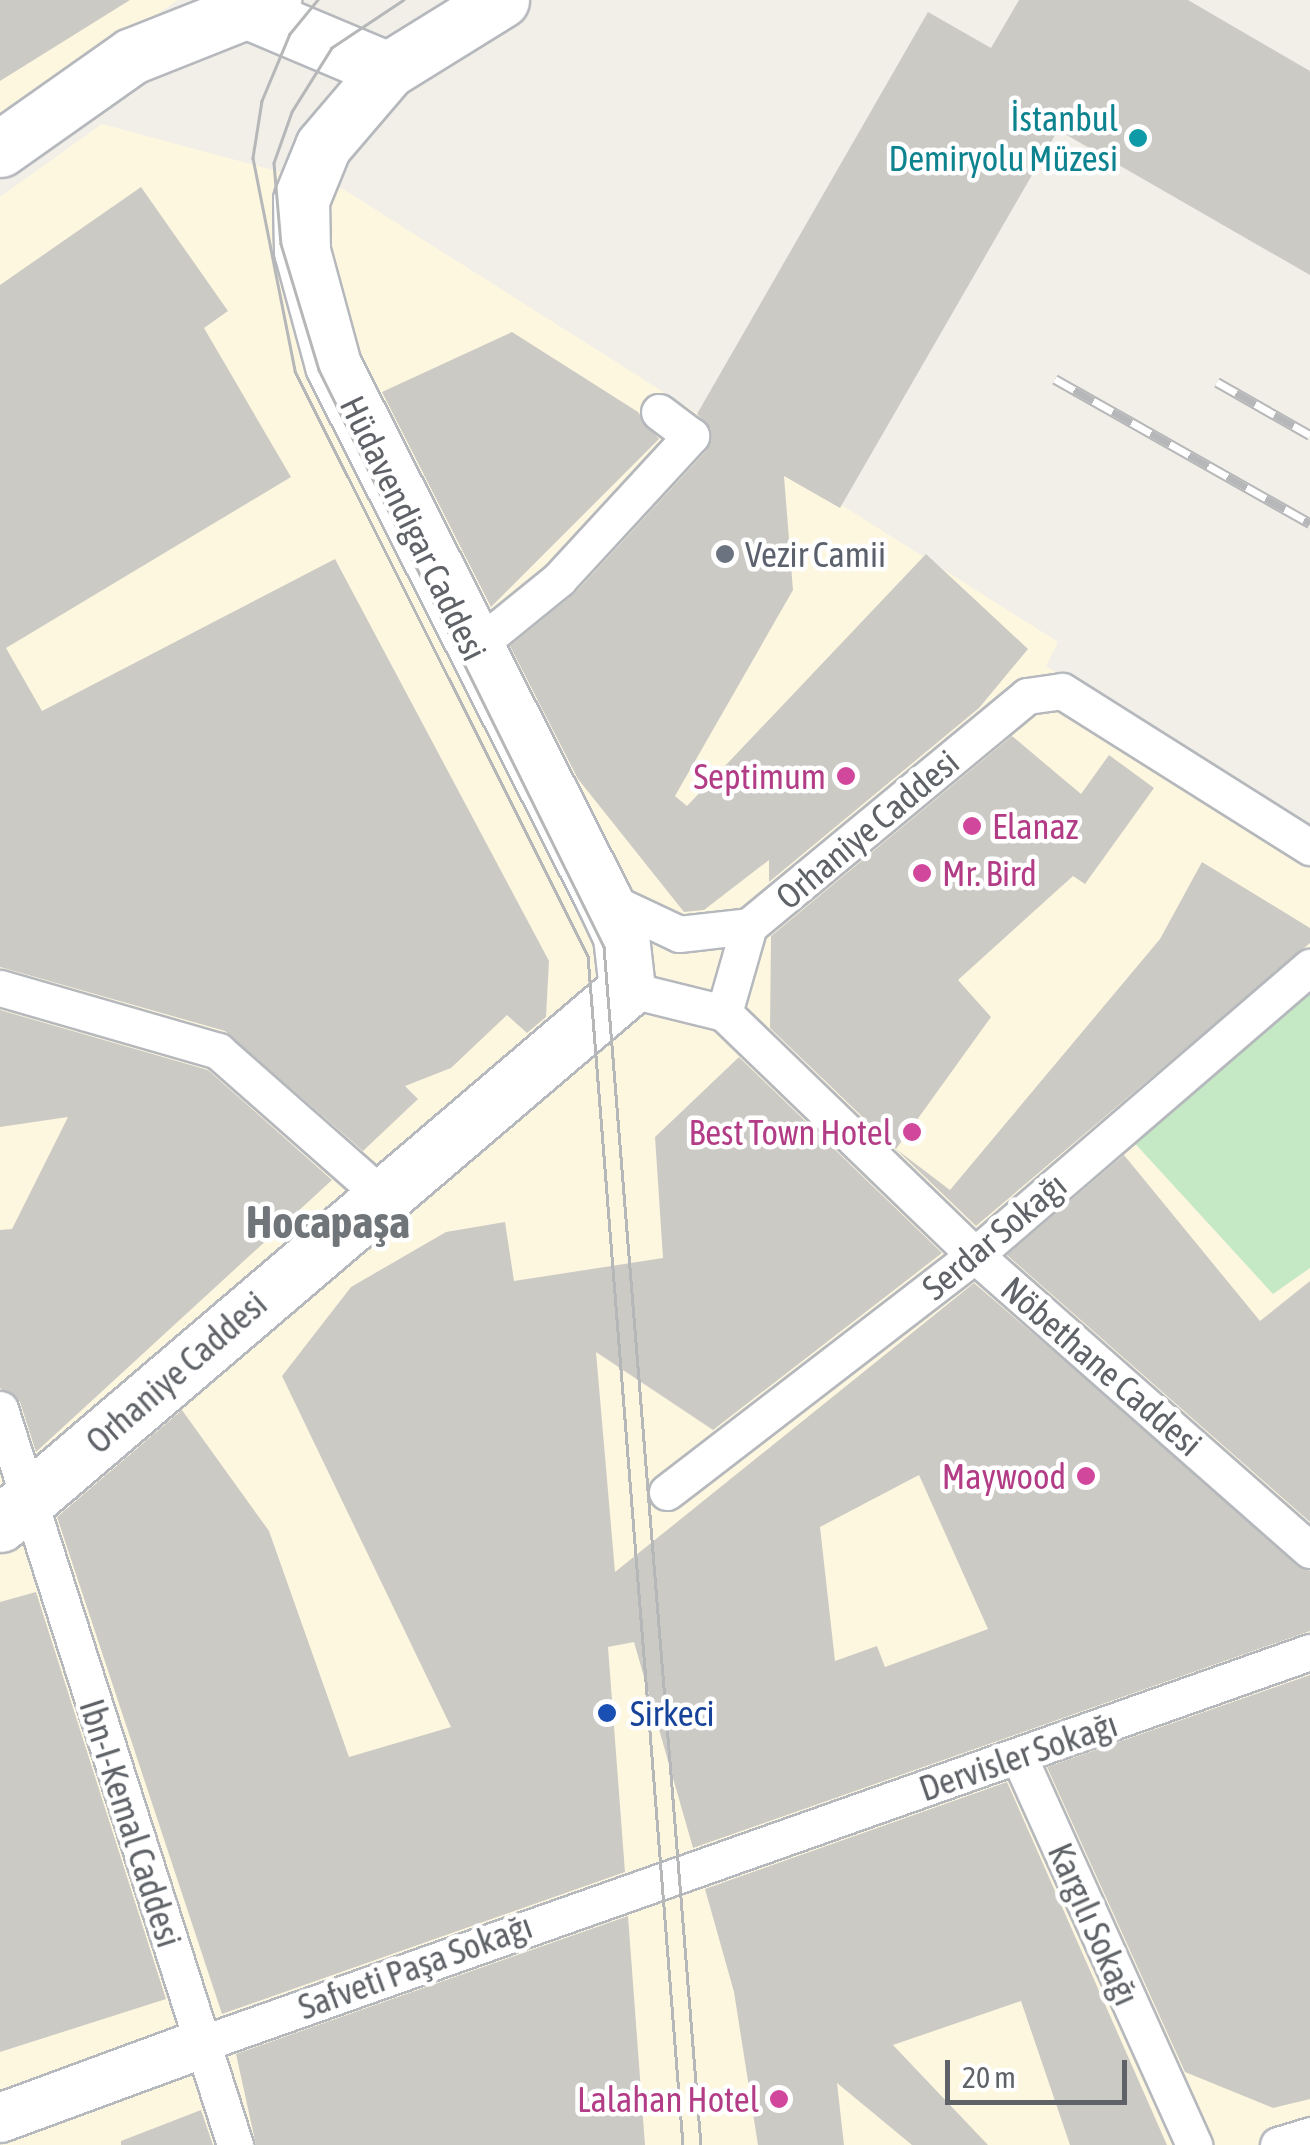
<!DOCTYPE html>
<html>
<head>
<meta charset="utf-8">
<style>
	body { margin:0 }
	#map { position:relative; width:1310px; height:2145px; overflow:hidden; background:#f1efe8; font-family:"Asap Condensed",sans-serif }
	div>[style] { position:absolute }
	.commercial>* { inset:0; background:#fef7e0 }
	.green>* { inset:0; background:#c5e8c5 }
	.building>* { inset:0; background:#cccac5 }
	.roads { filter:drop-shadow(2px 0 #b5b8bc) drop-shadow(-2px 0 #b5b8bc) drop-shadow(0 2px #b5b8bc) drop-shadow(0 -2px #b5b8bc) }
	.pedestrian>* { height:35px; margin:-17.5px; padding:0 17.5px; transform-origin:17.5px; border-radius:17.5px; background:#fff }
	.minor>* { height:48px; margin:-24px; padding:0 24px; transform-origin:24px; border-radius:24px; background:#fff }
	.tertiary>* { height:55px; margin:-27.5px; padding:0 27.5px; transform-origin:27.5px; border-radius:27.5px; background:#fff }
	.secondary>* { height:55px; margin:-27.5px; padding:0 27.5px; transform-origin:27.5px; border-radius:27.5px; background:#fff }
	.tram>* { height:2.5px; margin:-1.25px; padding:0 1.25px; transform-origin:1.25px; border-radius:1.25px; background:#b6b7b8 }
	.rail>* { height:11px; margin-top:-5.5px; transform-origin:0; background:repeating-linear-gradient(90deg,#fff 0 22px,#b6b7b8 0 44px); box-sizing:border-box; border-block:2px solid #b6b7b8 }
	.dots>* { width:28px; height:28px; translate:-50% -50%; box-sizing:border-box; border:5px solid #fff; border-radius:50% }
	span { translate:-50% -50%; white-space:nowrap; text-align:center; line-height:1.15; -webkit-text-stroke:9px #fff; paint-order:stroke }
	.culture-label { font-size:35px; color:#0d838f }
	.right { translate:-100% -50%; text-align:right }
	.street-label { font-size:35px; color:#5f6368 }
	.worship-label { font-size:35px; color:#5b616d }
	.left { translate:0 -50%; text-align:left }
	.hotel-label { font-size:35px; color:#b23c85 }
	.transit-label { font-size:35px; color:#164399 }
	.district-label { font-size:45px; color:#70757a; font-weight:700 }
	.scale { position:absolute; left:945px; top:2060px; width:182px; height:45px; box-sizing:border-box; border:5px solid #5f6368; border-top:0; padding-left:12px; font-size:30px; line-height:35px; white-space:nowrap; color:#5f6368; -webkit-text-stroke:8px #fff; paint-order:stroke }
</style>
</head>
<body>
<div id="map">
	<div class="commercial">
		<i style="clip-path:polygon(0 0,178px 0,0 121px)"></i>
		<i style="clip-path:polygon(102px 124px,343px 189px,1058px 642px,1046px 666px,1310px 834px,1310px 2145px,0 2145px,0 197px)"></i>
	</div>
	<div class="green">
		<i style="clip-path:polygon(1310px 991px,1310px 1268px,1273px 1294px,1130px 1138px)"></i>
	</div>
	<div class="building">
		<i style="clip-path:polygon(0 0,130px 0,0 81px)"></i>
		<i style="clip-path:polygon(1019px 0,1188px 0,1310px 71px,1310px 275px,1058px 130px,840px 508px,784px 476px,793px 590px,675px 796px,687px 806px,926px 554px,1028px 649px,979px 708px,769px 882px,769px 860px,704px 910px,684px 912px,578px 779px,510px 646px,575px 593px,707px 450px,711px 429px,697px 414px,928px 12px,991px 48px)"></i>
		<i style="clip-path:polygon(141px 187px,228px 311px,204px 328px,291px 477px,6px 648px,42px 711px,335px 559px,549px 961px,546px 1017px,527px 1033px,507px 1015px,451px 1068px,405px 1086px,418px 1099px,363px 1151px,225px 1031px,0 967px,0 285px)"></i>
		<i style="clip-path:polygon(512px 332px,638px 412px,659px 439px,491px 607px,382px 392px)"></i>
		<i style="clip-path:polygon(1012px 736px,1081px 794px,1109px 755px,1154px 788px,1085px 884px,1073px 876px,958px 980px,991px 1017px,896px 1149px,950px 1190px,1160px 939px,1202px 862px,1310px 928px,1310px 943px,976px 1226px,770px 1028px,771px 936px)"></i>
		<i style="clip-path:polygon(0 1010px,208px 1070px,332px 1180px,36px 1452px,20px 1402px,0 1388px,0 1230px,12px 1229px,68px 1117px,0 1127px)"></i>
		<i style="clip-path:polygon(evenodd,739px 1057px,942px 1253px,713px 1430px,596px 1352px,615px 1572px,974px 1283px,1310px 1571px,1310px 1631px,693px 1848px,634px 1642px,608px 1647px,625px 1872px,222px 2014px,57px 1517px,182px 1410px,269px 1531px,349px 1757px,451px 1727px,282px 1376px,351px 1287px,446px 1232px,505px 1222px,514px 1281px,663px 1258px,655px 1137px,739px 1057px,919px 1475px,988px 1629px,885px 1667px,877px 1646px,835px 1661px,820px 1527px,919px 1475px)"></i>
		<i style="clip-path:polygon(1124px 1155px,1260px 1321px,1310px 1281px,1310px 1522px,1007px 1255px)"></i>
		<i style="clip-path:polygon(36px 1592px,166px 1999px,0 2052px,0 1602px)"></i>
		<i style="clip-path:polygon(1310px 1675px,1310px 2099px,1273px 2108px,1185px 2072px,1047px 1767px)"></i>
		<i style="clip-path:polygon(1007px 1782px,1167px 2145px,1070px 2145px,1021px 2001px,893px 2045px,988px 2145px,912px 2145px,837px 2083px,844px 2145px,758px 2145px,734px 1992px,705px 1889px)"></i>
		<i style="clip-path:polygon(628px 1916px,645px 2145px,256px 2145px,236px 2054px)"></i>
		<i style="clip-path:polygon(201px 2110px,213px 2145px,121px 2145px,121px 2141px)"></i>
	</div>
	<div class="roads">
		<div class="pedestrian">
			<i style="left:473px;top:649px;width:111px;rotate:-39.1deg"></i>
			<i style="left:559px;top:579px;width:195px;rotate:-47.3deg"></i>
			<i style="left:691px;top:436px;width:40px;rotate:-143deg"></i>
			<i style="left:603px;top:898px;width:84px;rotate:25.3deg"></i>
			<i style="left:679px;top:934px;width:70px;rotate:-6.5deg"></i>
			<i style="left:0;top:988px;width:227px;rotate:16.1deg"></i>
			<i style="left:218px;top:1051px;width:216px;rotate:41.4deg"></i>
			<i style="left:627px;top:989px;width:100px;rotate:13.9deg"></i>
			<i style="left:724px;top:1013px;width:349px;rotate:44deg"></i>
			<i style="left:975px;top:1255px;width:446px;rotate:41.4deg"></i>
			<i style="left:724px;top:1013px;width:91px;rotate:-74deg"></i>
			<i style="left:749px;top:926px;width:361px;rotate:-39.6deg"></i>
			<i style="left:1027px;top:696px;width:35px;rotate:-8deg"></i>
			<i style="left:1062px;top:691px;width:293px;rotate:32.2deg"></i>
			<i style="left:0;top:1409px;width:773px;rotate:72.29deg"></i>
			<i style="left:667px;top:1492px;width:389px;rotate:-37.6deg"></i>
			<i style="left:975px;top:1255px;width:442px;rotate:-40.7deg"></i>
			<i style="left:1019px;top:1757px;width:426px;rotate:65.7deg"></i>
			<i style="left:201px;top:2044px;width:1176px;rotate:-19.47deg"></i>
			<i style="left:1278px;top:2145px;width:34px;rotate:-17deg"></i>
		</div>
		<div class="minor">
			<i style="left:0;top:2118px;width:214px;rotate:-20.2deg"></i>
		</div>
		<div class="tertiary">
			<i style="left:0;top:1524px;width:824px;rotate:-40.47deg"></i>
			<i style="left:627px;top:989px;width:53px;rotate:-96.5deg"></i>
			<i style="left:621px;top:936px;width:42px;rotate:-115.3deg"></i>
			<i style="left:603px;top:898px;width:597px;rotate:-116.87deg"></i>
			<i style="left:333px;top:365px;width:118px;rotate:-105.2deg"></i>
			<i style="left:302px;top:251px;width:51px;rotate:-91.1deg"></i>
			<i style="left:301px;top:200px;width:58px;rotate:-67.8deg"></i>
			<i style="left:323px;top:146px;width:100px;rotate:-49.5deg"></i>
		</div>
		<div class="secondary">
			<i style="left:255px;top:14px;width:144px;rotate:22.8deg"></i>
			<i style="left:388px;top:70px;width:133px;rotate:-31.8deg"></i>
			<i style="left:0;top:149px;width:161px;rotate:-35.2deg"></i>
			<i style="left:132px;top:56px;width:152px;rotate:-21.7deg"></i>
		</div>
	</div>
	<div class="tram">
		<i style="left:318px;top:0;width:44px;rotate:129.5deg"></i>
		<i style="left:290px;top:34px;width:73px;rotate:112.7deg"></i>
		<i style="left:262px;top:101px;width:58px;rotate:99deg"></i>
		<i style="left:253px;top:158px;width:217px;rotate:78.8deg"></i>
		<i style="left:295px;top:371px;width:654px;rotate:63.4deg"></i>
		<i style="left:588px;top:956px;width:1193px;rotate:85.43deg"></i>
		<i style="left:404px;top:0;width:87px;rotate:146.3deg"></i>
		<i style="left:332px;top:48px;width:75px;rotate:122deg"></i>
		<i style="left:292px;top:112px;width:54px;rotate:109.4deg"></i>
		<i style="left:274px;top:163px;width:81px;rotate:85.1deg"></i>
		<i style="left:281px;top:244px;width:132px;rotate:73.2deg"></i>
		<i style="left:319px;top:370px;width:644px;rotate:63.71deg"></i>
		<i style="left:604px;top:947px;width:1202px;rotate:85.37deg"></i>
	</div>
	<div class="rail">
		<i style="left:1055px;top:379px;width:293px;rotate:29.5deg"></i>
		<i style="left:1217px;top:382px;width:107px;rotate:29.7deg"></i>
	</div>
	<div class="dots">
		<i style="left:1138px;top:138px;background:#0f9aa8"></i>
		<i style="left:725px;top:554px;background:#6b7280"></i>
		<i style="left:846px;top:776px;background:#d1479c"></i>
		<i style="left:972px;top:826px;background:#d1479c"></i>
		<i style="left:922px;top:873px;background:#d1479c"></i>
		<i style="left:912px;top:1132px;background:#d1479c"></i>
		<i style="left:1086px;top:1476px;background:#d1479c"></i>
		<i style="left:607px;top:1713px;background:#1a4fb4"></i>
		<i style="left:779px;top:2099px;background:#d1479c"></i>
	</div>
	<div class="culture-label">
		<span class="right" style="left:1118px;top:138px">İstanbul<br>Demiryolu Müzesi</span>
	</div>
	<div class="street-label">
		<span style="left:414px;top:528px;rotate:64deg">Hüdavendigar Caddesi</span>
		<span style="left:867px;top:829px;rotate:-40deg">Orhaniye Caddesi</span>
		<span style="left:994px;top:1236px;rotate:-40deg">Serdar Sokağı</span>
		<span style="left:1102px;top:1366px;rotate:41deg">Nöbethane Caddesi</span>
		<span style="left:176px;top:1372px;rotate:-41deg">Orhaniye Caddesi</span>
		<span style="left:1018px;top:1756px;rotate:-19deg">Dervisler Sokağı</span>
		<span style="left:131px;top:1823px;rotate:72deg">Ibn-I-Kemal Caddesi</span>
		<span style="left:1094px;top:1924px;rotate:66deg">Kargılı Sokağı</span>
		<span style="left:415px;top:1966px;rotate:-20deg">Safveti Paşa Sokağı</span>
	</div>
	<div class="worship-label">
		<span class="left" style="left:745px;top:554px">Vezir Camii</span>
	</div>
	<div class="hotel-label">
		<span class="right" style="left:826px;top:776px">Septimum</span>
		<span class="left" style="left:992px;top:826px">Elanaz</span>
		<span class="left" style="left:942px;top:873px">Mr. Bird</span>
		<span class="right" style="left:892px;top:1132px">Best Town Hotel</span>
		<span class="right" style="left:1066px;top:1476px">Maywood</span>
		<span class="right" style="left:759px;top:2099px">Lalahan Hotel</span>
	</div>
	<div class="transit-label">
		<span class="left" style="left:630px;top:1713px">Sirkeci</span>
	</div>
	<div class="district-label">
		<span style="left:328px;top:1223px">Hocapaşa</span>
	</div>
	<div class="scale">20 m</div>
</div>
</body>
</html>
